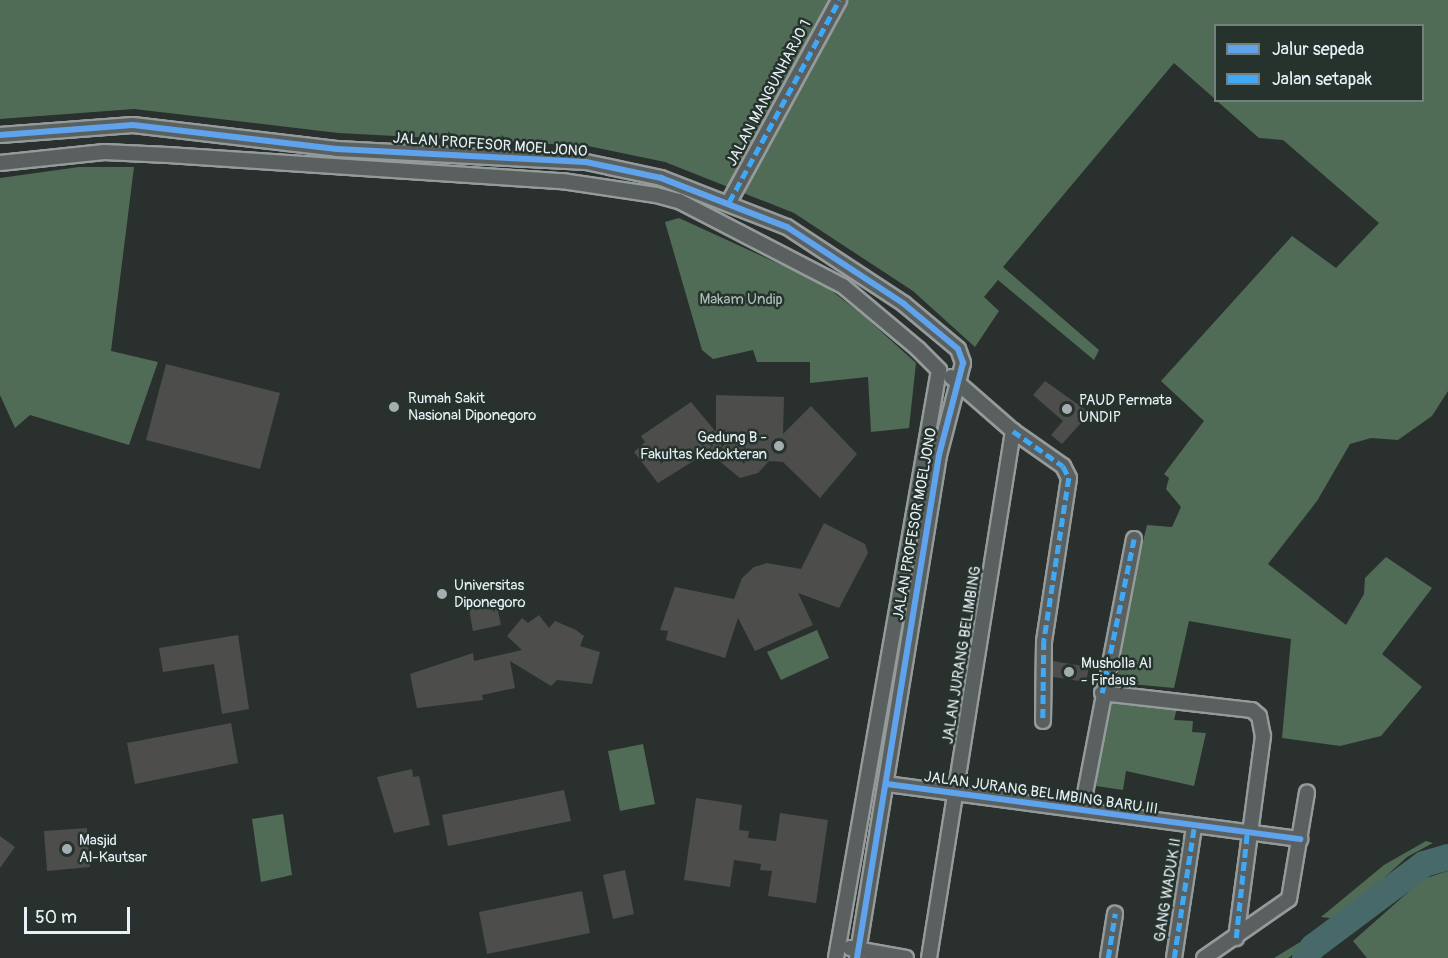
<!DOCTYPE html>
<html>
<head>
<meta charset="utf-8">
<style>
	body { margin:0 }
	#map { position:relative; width:1448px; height:958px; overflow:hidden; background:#29302d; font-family:Pangolin,sans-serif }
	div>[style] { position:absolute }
	.green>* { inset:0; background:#506c57 }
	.river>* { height:26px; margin:-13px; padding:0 13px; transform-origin:13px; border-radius:13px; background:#476969 }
	.building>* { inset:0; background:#4d4e4b }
	.roads { filter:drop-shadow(2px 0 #959a9a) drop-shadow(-2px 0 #959a9a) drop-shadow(0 2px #959a9a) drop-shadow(0 -2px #959a9a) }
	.minor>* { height:14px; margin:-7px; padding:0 7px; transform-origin:7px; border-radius:7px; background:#5a6060 }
	.quiet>* { height:4.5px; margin-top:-2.25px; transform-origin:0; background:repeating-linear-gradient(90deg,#3fa9f5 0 9px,transparent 0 13.5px) }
	.cycleway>* { height:6px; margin:-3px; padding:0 3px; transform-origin:3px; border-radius:3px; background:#60a3ed }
	.dots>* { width:16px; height:16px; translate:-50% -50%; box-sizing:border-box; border:3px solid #26332d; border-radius:50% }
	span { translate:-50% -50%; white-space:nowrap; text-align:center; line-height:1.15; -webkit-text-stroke:5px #26332d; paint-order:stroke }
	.street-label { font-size:15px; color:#e8f1f8 }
	.park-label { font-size:15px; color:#aebfba }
	.poi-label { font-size:15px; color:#e8f1f8 }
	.left { translate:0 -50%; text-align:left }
	.right { translate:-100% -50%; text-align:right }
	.legend { position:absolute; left:1214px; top:24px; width:210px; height:78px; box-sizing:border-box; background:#26332d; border:2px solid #747f7e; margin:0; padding:8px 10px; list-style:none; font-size:18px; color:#e8f1f8 }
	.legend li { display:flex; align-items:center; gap:12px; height:30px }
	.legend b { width:30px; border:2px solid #747f7e }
	.scale { position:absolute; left:24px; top:907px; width:106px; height:27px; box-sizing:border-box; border:3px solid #e8f1f8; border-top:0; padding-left:8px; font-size:18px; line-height:21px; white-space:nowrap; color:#e8f1f8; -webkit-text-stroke:4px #26332d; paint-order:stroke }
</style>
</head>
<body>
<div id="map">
	<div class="green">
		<i style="clip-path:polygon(0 0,1448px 0,1448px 391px,1432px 416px,1398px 440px,1371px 438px,1350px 444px,1317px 501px,1268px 564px,1346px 625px,1364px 594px,1365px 578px,1386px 557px,1432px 588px,1382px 654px,1422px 687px,1381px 736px,1340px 746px,1282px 738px,1291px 639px,1189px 621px,1174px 688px,1109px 682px,1147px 525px,1172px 527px,1181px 507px,1166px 489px,1169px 478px,1164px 474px,1204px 421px,1161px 381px,1292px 236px,1336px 268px,1379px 223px,1283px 140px,1259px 138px,1217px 101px,1422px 100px,1422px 26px,1216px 26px,1215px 99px,1174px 63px,1003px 267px,1099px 350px,1094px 360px,998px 280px,984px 297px,999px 311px,975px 347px,913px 291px,794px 213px,665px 162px,588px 146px,338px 133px,134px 109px,0 119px)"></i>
		<i style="clip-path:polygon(79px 167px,134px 167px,111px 351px,158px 362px,129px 445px,30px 415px,15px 428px,0 395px,0 178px)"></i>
		<i style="clip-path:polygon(679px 218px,823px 284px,864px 316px,916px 363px,909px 428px,871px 432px,868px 377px,810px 383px,810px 362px,757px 362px,753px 350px,713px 359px,702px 350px,665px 222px)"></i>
		<i style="clip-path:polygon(817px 630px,829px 658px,781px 680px,767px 652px)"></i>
		<i style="clip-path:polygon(1114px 698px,1177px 708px,1174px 720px,1193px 721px,1192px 732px,1206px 733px,1194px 786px,1126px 771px,1123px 790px,1096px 786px,1105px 702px)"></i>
		<i style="clip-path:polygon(643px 744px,655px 804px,620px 811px,608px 751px)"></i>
		<i style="clip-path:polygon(283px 814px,292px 875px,261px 882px,252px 819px)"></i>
		<i style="clip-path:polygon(1426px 841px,1433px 843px,1407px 857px,1339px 919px,1321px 917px,1384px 865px)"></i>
		<i style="clip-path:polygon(1448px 871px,1448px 958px,1367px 958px,1353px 941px,1423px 879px)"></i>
		<i style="clip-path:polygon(1320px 930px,1323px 934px,1288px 958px,1274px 958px)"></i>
	</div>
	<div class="river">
		<i style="left:1305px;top:958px;width:14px;rotate:-54deg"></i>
		<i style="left:1313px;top:947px;width:139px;rotate:-36.8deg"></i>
		<i style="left:1424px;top:864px;width:25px;rotate:-16deg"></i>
	</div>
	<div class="building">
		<i style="clip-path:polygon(166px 364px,280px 393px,260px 469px,146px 440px)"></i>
		<i style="clip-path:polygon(1045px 381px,1090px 413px,1062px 444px,1051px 435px,1063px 421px,1033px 395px)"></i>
		<i style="clip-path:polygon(716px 395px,784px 397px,783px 434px,811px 406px,857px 454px,820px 498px,783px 462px,769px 461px,758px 473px,740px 478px,708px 452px,658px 483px,634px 452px,645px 442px,641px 436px,691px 402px,716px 432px)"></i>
		<i style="clip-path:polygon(824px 523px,865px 544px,868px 553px,839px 608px,798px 593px,813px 625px,755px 651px,738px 618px,725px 658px,666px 640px,668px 631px,660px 630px,675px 587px,734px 599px,742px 578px,754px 567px,767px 563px,801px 569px)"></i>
		<i style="clip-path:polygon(481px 602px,497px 606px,501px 625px,473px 631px,468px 604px)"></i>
		<i style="clip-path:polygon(539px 615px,549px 628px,555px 621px,576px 630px,584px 636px,580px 646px,600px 652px,592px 684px,557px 680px,551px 686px,510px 661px,515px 688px,482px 695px,483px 700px,417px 708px,410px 674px,473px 653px,474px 661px,522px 650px,507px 636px,522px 618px,528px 623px)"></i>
		<i style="clip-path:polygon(238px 635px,249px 709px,222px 714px,214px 664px,163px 672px,159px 648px)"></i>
		<i style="clip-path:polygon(1053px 661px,1089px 667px,1086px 682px,1053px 677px)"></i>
		<i style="clip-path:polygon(231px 723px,238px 763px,135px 784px,127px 743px)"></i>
		<i style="clip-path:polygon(412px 769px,413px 777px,419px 776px,430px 825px,394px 833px,377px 777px)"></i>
		<i style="clip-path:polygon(564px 790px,571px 821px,448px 846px,442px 815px)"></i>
		<i style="clip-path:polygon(696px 798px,742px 805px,739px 830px,749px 831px,748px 838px,776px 841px,780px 813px,828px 820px,816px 903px,768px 896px,772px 871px,760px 870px,761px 864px,734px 860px,730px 887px,684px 880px)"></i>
		<i style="clip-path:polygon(87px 828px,90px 867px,47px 871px,44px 831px)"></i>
		<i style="clip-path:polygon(0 836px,15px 847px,0 868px)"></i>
		<i style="clip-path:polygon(625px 870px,634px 914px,613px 919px,603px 875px)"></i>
		<i style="clip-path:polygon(582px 891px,590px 933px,487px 954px,479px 912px)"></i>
	</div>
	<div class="roads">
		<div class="minor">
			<i style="left:0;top:135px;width:133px;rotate:-4.3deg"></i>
			<i style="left:133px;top:125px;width:205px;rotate:6.7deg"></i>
			<i style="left:337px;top:149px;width:249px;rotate:3deg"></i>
			<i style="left:586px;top:162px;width:77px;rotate:12deg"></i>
			<i style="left:661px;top:178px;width:135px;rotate:21.3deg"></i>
			<i style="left:787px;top:227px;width:140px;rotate:33.3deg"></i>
			<i style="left:904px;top:304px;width:70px;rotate:39.8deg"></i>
			<i style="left:958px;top:349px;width:15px;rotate:70deg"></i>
			<i style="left:963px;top:363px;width:95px;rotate:104.6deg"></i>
			<i style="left:939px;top:455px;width:510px;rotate:99.26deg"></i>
			<i style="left:0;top:163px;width:105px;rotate:-6deg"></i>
			<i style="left:104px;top:152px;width:64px;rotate:2.7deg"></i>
			<i style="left:168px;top:155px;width:395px;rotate:3.8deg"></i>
			<i style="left:562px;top:181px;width:95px;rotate:8.5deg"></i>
			<i style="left:656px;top:195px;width:24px;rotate:15deg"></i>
			<i style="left:679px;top:201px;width:185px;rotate:27.4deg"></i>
			<i style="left:843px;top:286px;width:98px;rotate:40deg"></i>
			<i style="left:918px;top:349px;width:30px;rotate:45deg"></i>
			<i style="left:939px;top:370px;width:597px;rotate:99.94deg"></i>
			<i style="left:729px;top:202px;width:230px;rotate:-61.4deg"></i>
			<i style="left:1013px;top:431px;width:61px;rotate:35deg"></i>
			<i style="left:1063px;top:466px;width:13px;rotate:63deg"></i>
			<i style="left:1069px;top:478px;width:165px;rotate:98.7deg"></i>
			<i style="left:1044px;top:641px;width:80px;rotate:90.7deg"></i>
			<i style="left:1102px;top:693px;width:151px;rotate:6.5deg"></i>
			<i style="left:1252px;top:710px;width:9px;rotate:41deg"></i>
			<i style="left:1259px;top:716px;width:20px;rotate:79deg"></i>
			<i style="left:1263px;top:736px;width:204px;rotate:97.6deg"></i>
			<i style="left:887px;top:784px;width:417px;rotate:7.6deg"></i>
			<i style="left:1082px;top:809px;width:275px;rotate:-79.1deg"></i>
			<i style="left:850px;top:948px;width:57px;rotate:10.1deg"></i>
			<i style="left:929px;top:958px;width:534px;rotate:-80.94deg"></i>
			<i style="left:1013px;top:431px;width:82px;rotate:-138.9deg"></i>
			<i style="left:1108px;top:958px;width:45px;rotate:-81deg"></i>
			<i style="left:1174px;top:958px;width:133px;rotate:-81.3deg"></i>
			<i style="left:1204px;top:958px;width:103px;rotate:-34.8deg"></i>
			<i style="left:1289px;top:899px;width:108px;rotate:-80.4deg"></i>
		</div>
	</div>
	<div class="quiet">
		<i style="left:729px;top:202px;width:230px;rotate:-61.4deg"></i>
		<i style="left:1013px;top:431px;width:61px;rotate:35deg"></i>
		<i style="left:1063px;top:466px;width:13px;rotate:63deg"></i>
		<i style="left:1069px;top:478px;width:165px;rotate:98.7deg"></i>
		<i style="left:1044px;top:641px;width:80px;rotate:90.7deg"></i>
		<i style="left:1102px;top:693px;width:157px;rotate:-78.3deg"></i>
		<i style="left:1236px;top:938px;width:105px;rotate:-84deg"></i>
		<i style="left:1108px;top:958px;width:45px;rotate:-81deg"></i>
		<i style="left:1174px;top:958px;width:133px;rotate:-81.3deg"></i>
	</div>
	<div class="cycleway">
		<i style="left:0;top:135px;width:133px;rotate:-4.3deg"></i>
		<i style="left:133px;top:125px;width:205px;rotate:6.7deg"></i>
		<i style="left:337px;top:149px;width:249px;rotate:3deg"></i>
		<i style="left:586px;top:162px;width:77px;rotate:12deg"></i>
		<i style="left:661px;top:178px;width:135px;rotate:21.3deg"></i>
		<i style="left:787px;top:227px;width:140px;rotate:33.3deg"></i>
		<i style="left:904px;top:304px;width:70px;rotate:39.8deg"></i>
		<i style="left:958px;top:349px;width:15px;rotate:70deg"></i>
		<i style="left:963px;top:363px;width:95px;rotate:104.6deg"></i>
		<i style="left:939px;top:455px;width:510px;rotate:99.26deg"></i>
		<i style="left:887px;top:784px;width:417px;rotate:7.6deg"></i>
	</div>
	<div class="dots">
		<i style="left:394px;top:407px;background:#a5adb1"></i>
		<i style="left:1067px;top:409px;background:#a5adb1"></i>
		<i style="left:779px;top:446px;background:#a5adb1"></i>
		<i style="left:442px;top:594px;background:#a5adb1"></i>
		<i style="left:1069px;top:672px;background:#a5adb1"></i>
		<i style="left:67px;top:849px;background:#a5adb1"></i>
	</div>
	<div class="street-label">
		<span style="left:769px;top:93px;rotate:-62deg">JALAN MANGUNHARJO 1</span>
		<span style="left:490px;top:145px;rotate:4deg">JALAN PROFESOR MOELJONO</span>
		<span style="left:915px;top:524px;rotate:-80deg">JALAN PROFESOR MOELJONO</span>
		<span style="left:962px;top:655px;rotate:-81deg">JALAN JURANG BELIMBING</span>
		<span style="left:1041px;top:793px;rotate:8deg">JALAN JURANG BELIMBING BARU III</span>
		<span style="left:1168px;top:890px;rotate:-81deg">GANG WADUK II</span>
	</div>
	<div class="park-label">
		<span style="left:741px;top:300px">Makam Undip</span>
	</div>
	<div class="poi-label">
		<span class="left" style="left:408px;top:407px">Rumah Sakit<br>Nasional Diponegoro</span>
		<span class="left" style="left:1079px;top:409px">PAUD Permata<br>UNDIP</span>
		<span class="right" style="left:767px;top:446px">Gedung B -<br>Fakultas Kedokteran</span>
		<span class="left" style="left:454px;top:594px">Universitas<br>Diponegoro</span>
		<span class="left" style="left:1081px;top:672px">Musholla Al<br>- Firdaus</span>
		<span class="left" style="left:79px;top:849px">Masjid<br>Al-Kautsar</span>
	</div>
	<ul class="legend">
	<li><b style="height:8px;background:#60a3ed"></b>Jalur sepeda</li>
	<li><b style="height:8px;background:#3fa9f5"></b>Jalan setapak</li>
	</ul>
	<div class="scale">50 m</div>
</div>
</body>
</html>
